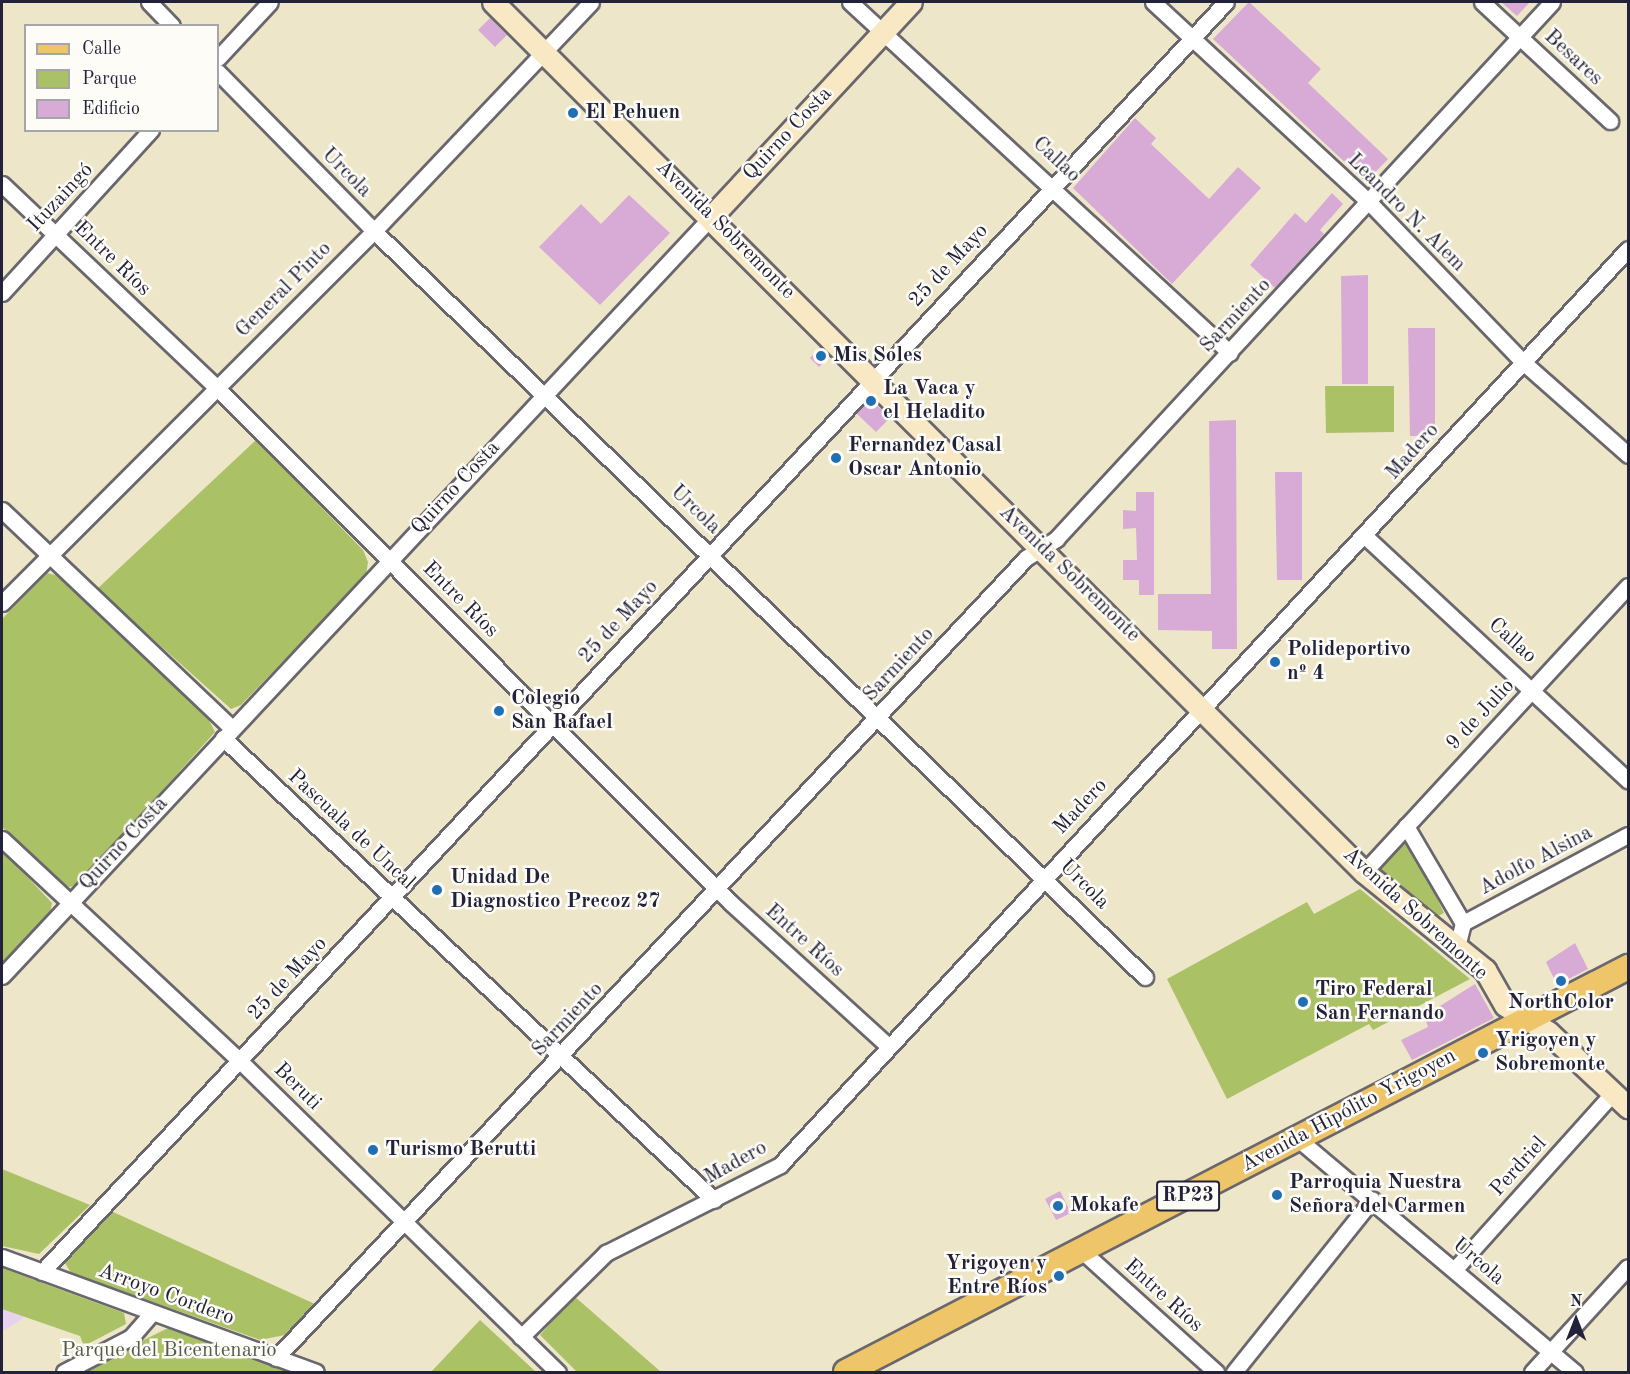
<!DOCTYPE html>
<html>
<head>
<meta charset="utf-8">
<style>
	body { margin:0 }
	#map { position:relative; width:1630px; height:1374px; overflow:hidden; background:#eee6c9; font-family:"Old Standard TT",serif }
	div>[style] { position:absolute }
	.built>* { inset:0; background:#e7d2ef }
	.green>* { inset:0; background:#abc166 }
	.building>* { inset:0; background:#d8abd7 }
	.roads { filter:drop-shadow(2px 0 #69676d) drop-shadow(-2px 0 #69676d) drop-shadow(0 2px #69676d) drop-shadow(0 -2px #69676d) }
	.street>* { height:15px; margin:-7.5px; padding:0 7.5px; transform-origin:7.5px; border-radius:7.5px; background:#fff }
	.secondary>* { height:21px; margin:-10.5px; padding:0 10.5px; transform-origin:10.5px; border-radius:10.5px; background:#f8e8c3 }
	.primary>* { height:24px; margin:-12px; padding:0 12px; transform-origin:12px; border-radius:12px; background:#eec569 }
	.dots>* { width:16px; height:16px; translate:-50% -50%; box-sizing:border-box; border:3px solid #fdfcf7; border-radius:50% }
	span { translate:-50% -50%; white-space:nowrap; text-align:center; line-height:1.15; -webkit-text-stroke:5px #fdfcf7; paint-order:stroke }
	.shield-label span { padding:2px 4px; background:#fdfcf7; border:2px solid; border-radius:4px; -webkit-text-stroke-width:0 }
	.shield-label { font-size:20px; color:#22223b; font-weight:700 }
	.street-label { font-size:21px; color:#22223b }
	.poi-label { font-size:21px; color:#22223b; font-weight:700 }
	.left { translate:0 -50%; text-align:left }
	.right { translate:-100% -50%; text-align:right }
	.park-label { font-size:21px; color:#525a4a }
	.frame { position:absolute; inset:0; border:3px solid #22223b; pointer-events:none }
	.legend { position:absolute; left:24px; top:24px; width:195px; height:108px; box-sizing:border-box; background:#fdfcf7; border:2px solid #a5a5ac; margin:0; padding:8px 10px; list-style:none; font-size:18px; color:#22223b }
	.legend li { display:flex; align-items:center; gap:12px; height:30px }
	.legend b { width:30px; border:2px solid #a5a5ac }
	.north { position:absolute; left:1546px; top:1290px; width:60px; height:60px; -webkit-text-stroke:4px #fdfcf7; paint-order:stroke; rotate:0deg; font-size:16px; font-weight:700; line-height:24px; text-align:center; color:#22223b }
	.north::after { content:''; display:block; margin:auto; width:21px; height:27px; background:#22223b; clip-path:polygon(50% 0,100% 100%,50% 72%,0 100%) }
</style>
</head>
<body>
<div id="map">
	<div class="built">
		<i style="clip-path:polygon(2px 1309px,25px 1317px,2px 1332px)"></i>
	</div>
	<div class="green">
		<i style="clip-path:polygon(1325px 386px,1394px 386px,1394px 432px,1326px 433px)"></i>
		<i style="clip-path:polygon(256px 440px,363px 550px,368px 562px,366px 575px,241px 705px,231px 709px,97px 589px)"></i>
		<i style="clip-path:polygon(47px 573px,59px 576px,208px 718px,215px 732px,79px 883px,70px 887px,61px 885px,2px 827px,2px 619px)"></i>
		<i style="clip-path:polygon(1405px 840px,1426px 875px,1444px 913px,1438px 916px,1380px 868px)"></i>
		<i style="clip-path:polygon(2px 850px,52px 903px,50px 913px,2px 966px)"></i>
		<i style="clip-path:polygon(1360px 889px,1470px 979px,1373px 1030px,1369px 1024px,1227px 1099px,1167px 979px,1307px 902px,1314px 914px)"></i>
		<i style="clip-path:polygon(2px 1169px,90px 1205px,39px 1254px,2px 1246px)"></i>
		<i style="clip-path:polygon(111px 1211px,315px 1304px,285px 1335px,260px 1340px,71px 1273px,65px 1263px,69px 1256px)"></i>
		<i style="clip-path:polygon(2px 1268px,124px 1313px,126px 1324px,84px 1346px,80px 1336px,2px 1309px)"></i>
		<i style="clip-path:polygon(574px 1296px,661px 1372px,577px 1372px,540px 1335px)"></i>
		<i style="clip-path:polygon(480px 1320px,536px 1372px,431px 1372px)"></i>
		<i style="clip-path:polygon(168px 1328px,174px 1329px,291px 1372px,79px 1372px)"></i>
	</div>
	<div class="building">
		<i style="clip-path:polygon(1249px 2px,1321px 69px,1308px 83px,1388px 159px,1366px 182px,1213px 39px)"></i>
		<i style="clip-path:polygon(1501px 2px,1530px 2px,1517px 16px)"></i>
		<i style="clip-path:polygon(490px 18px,507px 35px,495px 47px,478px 30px)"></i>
		<i style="clip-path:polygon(1135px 118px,1156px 138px,1151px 144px,1209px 199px,1238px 167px,1261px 188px,1172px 284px,1073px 188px)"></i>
		<i style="clip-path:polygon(1332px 193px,1343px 204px,1320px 230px,1324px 234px,1275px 288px,1250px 265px,1295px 213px,1306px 223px)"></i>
		<i style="clip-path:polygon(629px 195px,670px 233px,600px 305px,539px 247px,581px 204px,601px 224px)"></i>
		<i style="clip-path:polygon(1368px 275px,1368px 384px,1342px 384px,1341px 276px)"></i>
		<i style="clip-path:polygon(1408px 328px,1435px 328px,1435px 436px,1410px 436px)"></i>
		<i style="clip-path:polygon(820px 347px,830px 356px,819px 367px,810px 358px)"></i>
		<i style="clip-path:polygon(869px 399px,891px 417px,876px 432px,856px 413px)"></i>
		<i style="clip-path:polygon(1236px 420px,1237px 649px,1212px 649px,1212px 631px,1158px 630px,1158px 594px,1211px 594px,1209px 421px)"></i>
		<i style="clip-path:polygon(1275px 472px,1302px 472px,1302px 580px,1277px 580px)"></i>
		<i style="clip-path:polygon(1136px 492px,1154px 492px,1154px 595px,1139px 595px,1139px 580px,1123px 580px,1123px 560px,1137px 560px,1136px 528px,1123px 529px,1123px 510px,1136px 511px)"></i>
		<i style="clip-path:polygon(1575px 943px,1588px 969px,1557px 985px,1546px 962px)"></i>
		<i style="clip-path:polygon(1475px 984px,1494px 1018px,1412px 1060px,1401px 1040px,1428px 1027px,1424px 1016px)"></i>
		<i style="clip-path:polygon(1060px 1191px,1071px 1213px,1056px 1220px,1045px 1199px)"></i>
	</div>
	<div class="roads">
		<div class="street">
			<i style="left:149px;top:2px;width:33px;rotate:46deg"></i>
			<i style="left:850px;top:2px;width:517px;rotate:42.73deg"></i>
			<i style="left:1153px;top:2px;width:294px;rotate:42.8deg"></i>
			<i style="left:1369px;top:202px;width:222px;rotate:46.1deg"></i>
			<i style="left:1523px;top:362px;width:140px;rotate:41.5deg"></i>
			<i style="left:1482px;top:2px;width:175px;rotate:42.9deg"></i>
			<i style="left:218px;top:58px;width:76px;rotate:-47.1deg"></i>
			<i style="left:218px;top:72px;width:223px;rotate:45.5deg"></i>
			<i style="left:374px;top:231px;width:1073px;rotate:44.06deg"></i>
			<i style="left:2px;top:184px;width:295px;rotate:43.5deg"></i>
			<i style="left:216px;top:387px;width:729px;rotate:45.06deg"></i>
			<i style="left:731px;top:903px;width:211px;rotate:42.3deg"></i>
			<i style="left:2px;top:293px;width:221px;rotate:-47.6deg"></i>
			<i style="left:2px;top:510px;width:317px;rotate:43.5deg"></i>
			<i style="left:1365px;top:536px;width:359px;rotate:42.9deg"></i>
			<i style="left:2px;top:603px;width:526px;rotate:-45deg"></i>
			<i style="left:374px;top:231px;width:315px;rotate:-46.5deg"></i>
			<i style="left:223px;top:738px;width:674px;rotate:43.26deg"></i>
			<i style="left:1406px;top:826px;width:113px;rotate:59.6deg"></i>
			<i style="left:1463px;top:923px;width:25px;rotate:104deg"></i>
			<i style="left:2px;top:839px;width:325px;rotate:43deg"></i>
			<i style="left:240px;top:1061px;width:445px;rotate:44.4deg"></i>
			<i style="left:1364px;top:872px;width:389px;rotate:-47.3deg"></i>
			<i style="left:1463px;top:923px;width:187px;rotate:-28.1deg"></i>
			<i style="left:2px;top:976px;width:1040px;rotate:-46.95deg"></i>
			<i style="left:1298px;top:1139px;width:362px;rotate:40.1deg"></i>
			<i style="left:1082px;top:1251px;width:181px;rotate:42.1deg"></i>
			<i style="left:2px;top:1257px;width:334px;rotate:20.1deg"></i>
			<i style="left:1455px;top:1269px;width:237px;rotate:-48.1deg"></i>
			<i style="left:42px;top:1272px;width:1736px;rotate:-47.01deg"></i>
			<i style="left:521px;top:1337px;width:120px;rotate:-44.7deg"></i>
			<i style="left:606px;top:1253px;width:195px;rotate:-26.8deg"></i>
			<i style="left:780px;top:1165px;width:1248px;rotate:-47.21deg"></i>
			<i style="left:276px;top:1358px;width:1097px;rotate:-46.85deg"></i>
			<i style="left:1026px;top:558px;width:36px;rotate:-32deg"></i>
			<i style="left:1056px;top:539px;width:731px;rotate:-47.27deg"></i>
			<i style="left:64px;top:1372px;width:76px;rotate:-27.6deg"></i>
			<i style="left:131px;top:1337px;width:32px;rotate:-49deg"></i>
			<i style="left:1234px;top:1372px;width:221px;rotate:-51.3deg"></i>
			<i style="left:1532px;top:1372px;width:142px;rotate:-47.6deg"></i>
		</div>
		<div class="secondary">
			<i style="left:493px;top:2px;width:1231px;rotate:44.97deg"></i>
			<i style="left:1364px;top:872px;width:156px;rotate:39deg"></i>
			<i style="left:1485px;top:970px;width:40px;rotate:60.3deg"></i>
			<i style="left:1505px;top:1005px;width:51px;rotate:32.1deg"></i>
			<i style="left:1548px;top:1032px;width:110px;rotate:43.2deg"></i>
			<i style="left:712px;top:216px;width:292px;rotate:-47.1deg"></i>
		</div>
		<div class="primary">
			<i style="left:846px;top:1372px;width:881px;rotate:-27.38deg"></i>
		</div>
	</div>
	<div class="dots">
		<i style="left:573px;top:113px;background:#1f6fb2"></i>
		<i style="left:821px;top:356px;background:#1f6fb2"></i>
		<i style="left:871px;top:401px;background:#1f6fb2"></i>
		<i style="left:836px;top:458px;background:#1f6fb2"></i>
		<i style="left:1275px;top:662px;background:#1f6fb2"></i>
		<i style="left:499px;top:711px;background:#1f6fb2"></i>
		<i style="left:437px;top:890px;background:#1f6fb2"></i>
		<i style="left:1561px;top:981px;background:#1f6fb2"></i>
		<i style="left:1303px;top:1002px;background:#1f6fb2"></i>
		<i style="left:1483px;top:1053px;background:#1f6fb2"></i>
		<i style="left:373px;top:1150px;background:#1f6fb2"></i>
		<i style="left:1277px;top:1195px;background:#1f6fb2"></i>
		<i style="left:1058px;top:1206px;background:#1f6fb2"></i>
		<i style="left:1059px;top:1276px;background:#1f6fb2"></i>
	</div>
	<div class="shield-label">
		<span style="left:1188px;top:1196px">RP23</span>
	</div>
	<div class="street-label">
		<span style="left:1573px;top:58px;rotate:43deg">Besares</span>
		<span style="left:788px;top:134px;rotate:-47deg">Quirno Costa</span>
		<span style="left:1056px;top:160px;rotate:43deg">Callao</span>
		<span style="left:346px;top:173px;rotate:45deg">Urcola</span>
		<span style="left:61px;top:198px;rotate:-47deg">Ituzaingó</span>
		<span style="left:1406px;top:213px;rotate:45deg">Leandro N. Alem</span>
		<span style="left:725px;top:230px;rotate:45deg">Avenida Sobremonte</span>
		<span style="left:112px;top:259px;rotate:44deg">Entre Ríos</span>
		<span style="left:949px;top:266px;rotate:-47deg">25 de Mayo</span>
		<span style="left:284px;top:290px;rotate:-45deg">General Pinto</span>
		<span style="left:1236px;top:316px;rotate:-47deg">Sarmiento</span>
		<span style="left:1413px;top:452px;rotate:-48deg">Madero</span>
		<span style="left:456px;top:488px;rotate:-47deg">Quirno Costa</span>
		<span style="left:695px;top:510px;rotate:44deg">Urcola</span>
		<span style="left:1069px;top:574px;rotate:44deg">Avenida Sobremonte</span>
		<span style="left:460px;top:600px;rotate:45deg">Entre Ríos</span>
		<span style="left:619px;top:622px;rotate:-47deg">25 de Mayo</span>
		<span style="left:1512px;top:641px;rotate:42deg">Callao</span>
		<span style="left:899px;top:665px;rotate:-47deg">Sarmiento</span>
		<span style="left:1481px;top:715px;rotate:-47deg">9 de Julio</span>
		<span style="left:1081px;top:807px;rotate:-47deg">Madero</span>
		<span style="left:351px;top:830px;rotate:43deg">Pascuala de Uncal</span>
		<span style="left:124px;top:844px;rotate:-47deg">Quirno Costa</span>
		<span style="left:1536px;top:861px;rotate:-28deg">Adolfo Alsina</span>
		<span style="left:1084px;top:885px;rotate:45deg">Urcola</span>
		<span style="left:1415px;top:914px;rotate:42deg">Avenida Sobremonte</span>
		<span style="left:804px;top:941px;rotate:42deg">Entre Ríos</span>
		<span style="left:288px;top:979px;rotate:-47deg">25 de Mayo</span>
		<span style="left:568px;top:1020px;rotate:-47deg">Sarmiento</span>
		<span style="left:297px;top:1087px;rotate:45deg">Beruti</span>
		<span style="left:1349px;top:1111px;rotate:-28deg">Avenida Hipólito Yrigoyen</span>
		<span style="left:736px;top:1163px;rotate:-29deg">Madero</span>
		<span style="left:1519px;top:1167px;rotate:-48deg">Perdriel</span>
		<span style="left:1478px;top:1262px;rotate:40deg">Urcola</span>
		<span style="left:166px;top:1295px;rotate:20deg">Arroyo Cordero</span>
		<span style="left:1163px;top:1296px;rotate:42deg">Entre Ríos</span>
	</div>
	<div class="poi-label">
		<span class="left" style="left:585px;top:113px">El Pehuen</span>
		<span class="left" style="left:833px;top:356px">Mis Soles</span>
		<span class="left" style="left:883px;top:401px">La Vaca y<br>el Heladito</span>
		<span class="left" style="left:848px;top:458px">Fernandez Casal<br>Oscar Antonio</span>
		<span class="left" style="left:1287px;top:662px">Polideportivo<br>nº 4</span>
		<span class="left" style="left:511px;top:711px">Colegio<br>San Rafael</span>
		<span class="left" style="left:450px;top:890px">Unidad De<br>Diagnostico Precoz 27</span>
		<span class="left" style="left:1315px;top:1002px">Tiro Federal<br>San Fernando</span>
		<span style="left:1561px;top:1003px">NorthColor</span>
		<span class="left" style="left:1495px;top:1053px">Yrigoyen y<br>Sobremonte</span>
		<span class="left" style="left:385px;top:1150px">Turismo Berutti</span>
		<span class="left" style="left:1289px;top:1195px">Parroquia Nuestra<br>Señora del Carmen</span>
		<span class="left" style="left:1070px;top:1206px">Mokafe</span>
		<span class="right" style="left:1047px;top:1276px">Yrigoyen y<br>Entre Ríos</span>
	</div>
	<div class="park-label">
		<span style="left:169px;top:1351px">Parque del Bicentenario</span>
	</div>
	<div class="frame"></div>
	<ul class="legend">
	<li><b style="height:8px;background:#eec569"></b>Calle</li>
	<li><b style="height:16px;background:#abc166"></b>Parque</li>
	<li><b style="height:16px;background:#d8abd7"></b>Edificio</li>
	</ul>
	<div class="north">N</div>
</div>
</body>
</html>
